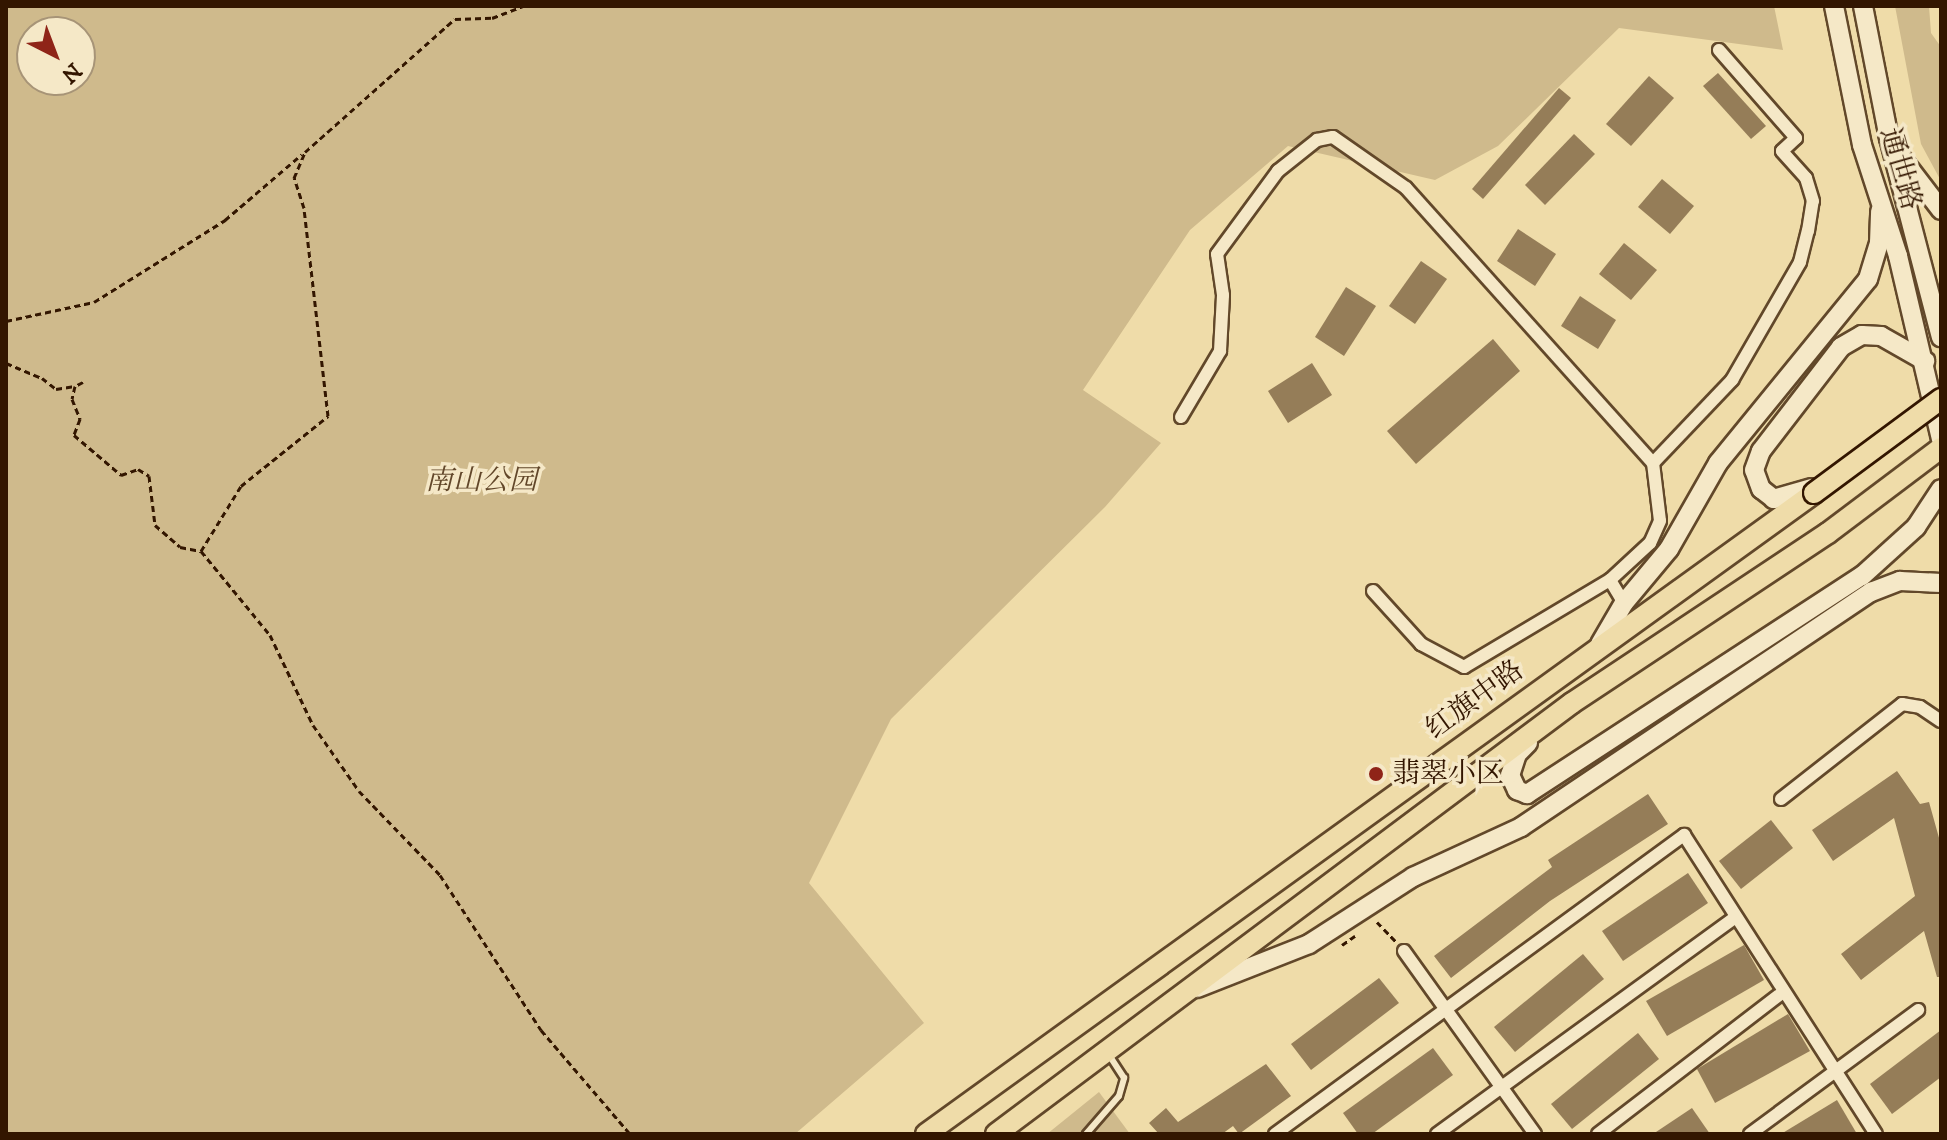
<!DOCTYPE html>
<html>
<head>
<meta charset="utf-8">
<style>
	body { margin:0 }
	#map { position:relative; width:1947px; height:1140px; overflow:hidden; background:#efdca9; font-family:"IM FELL DW Pica","Noto Serif SC",serif }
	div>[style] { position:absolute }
	.green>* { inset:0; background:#cfba8c }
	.building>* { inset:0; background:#957d58 }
	.path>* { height:3px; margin-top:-1.5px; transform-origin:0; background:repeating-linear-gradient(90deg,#331600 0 6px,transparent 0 10px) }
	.roads { filter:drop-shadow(2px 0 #62482a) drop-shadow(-2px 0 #62482a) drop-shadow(0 2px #62482a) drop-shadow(0 -2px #62482a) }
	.lane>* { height:6px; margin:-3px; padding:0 3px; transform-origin:3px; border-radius:3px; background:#f5e8c7 }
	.street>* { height:12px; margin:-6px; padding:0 6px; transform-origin:6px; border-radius:6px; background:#f5e8c7 }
	.secondary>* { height:18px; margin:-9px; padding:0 9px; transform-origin:9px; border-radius:9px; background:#f5e8c7 }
	.primary>* { height:20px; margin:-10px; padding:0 10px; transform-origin:10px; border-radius:10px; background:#efdca9 }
	.bridges { filter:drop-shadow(2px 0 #331600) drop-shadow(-2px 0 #331600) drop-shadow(0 2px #331600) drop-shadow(0 -2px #331600) }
	.primary-bridge>* { height:20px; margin:-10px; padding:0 10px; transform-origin:10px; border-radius:10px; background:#efdca9 }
	.dots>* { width:22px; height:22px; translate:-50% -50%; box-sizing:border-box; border:4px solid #f5e8c7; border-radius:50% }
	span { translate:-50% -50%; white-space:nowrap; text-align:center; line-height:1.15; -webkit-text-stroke:7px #f5e8c7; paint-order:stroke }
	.street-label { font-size:28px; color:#331600 }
	.park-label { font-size:28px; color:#62472a; font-style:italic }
	.poi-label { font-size:28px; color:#331600 }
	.left { translate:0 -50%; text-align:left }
	.frame { position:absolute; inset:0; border:8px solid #331600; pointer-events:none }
	.north { position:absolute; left:16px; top:16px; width:80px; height:80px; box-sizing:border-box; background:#f5e8c7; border:2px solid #a79477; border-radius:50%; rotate:138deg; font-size:22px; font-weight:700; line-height:32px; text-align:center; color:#331600 }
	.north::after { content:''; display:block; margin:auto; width:28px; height:36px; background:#8f2418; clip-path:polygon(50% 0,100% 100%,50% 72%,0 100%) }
</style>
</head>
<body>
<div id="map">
	<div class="green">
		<i style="clip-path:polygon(evenodd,6px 6px,1774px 6px,1783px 50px,1619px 28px,1498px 146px,1435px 180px,1288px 146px,1190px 230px,1083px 390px,1161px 443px,1105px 507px,891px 719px,809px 883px,924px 1023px,795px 1134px,6px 1134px,6px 6px,32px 32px,80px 32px,80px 80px,32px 80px,32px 32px)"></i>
		<i style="clip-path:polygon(1895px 6px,1929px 6px,1931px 33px,1941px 47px,1941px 181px,1921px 144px)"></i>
		<i style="clip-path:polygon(1099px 1092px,1130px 1134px,1047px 1134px)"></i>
	</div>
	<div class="building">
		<i style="clip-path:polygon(1718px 73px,1766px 126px,1751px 139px,1703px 86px)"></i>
		<i style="clip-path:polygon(1649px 76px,1674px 98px,1631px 146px,1606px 124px)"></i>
		<i style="clip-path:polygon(1559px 88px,1571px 98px,1483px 199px,1472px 189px)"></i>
		<i style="clip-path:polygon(1574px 134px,1595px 154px,1545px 205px,1525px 185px)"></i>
		<i style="clip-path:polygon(1662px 179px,1694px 206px,1670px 234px,1638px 207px)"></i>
		<i style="clip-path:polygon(1518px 229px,1556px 254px,1535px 286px,1497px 261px)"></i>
		<i style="clip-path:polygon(1624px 243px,1657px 270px,1631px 300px,1599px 274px)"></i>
		<i style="clip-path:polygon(1421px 261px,1447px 279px,1415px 324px,1389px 306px)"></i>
		<i style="clip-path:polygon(1346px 287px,1376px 306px,1344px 356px,1315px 337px)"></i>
		<i style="clip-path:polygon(1580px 296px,1616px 320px,1598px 349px,1561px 326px)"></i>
		<i style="clip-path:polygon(1493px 339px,1520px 371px,1416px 464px,1387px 431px)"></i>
		<i style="clip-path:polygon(1312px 363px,1332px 395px,1288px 423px,1268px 391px)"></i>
		<i style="clip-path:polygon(1897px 771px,1920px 804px,1929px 802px,1941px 845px,1941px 977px,1937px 977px,1924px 931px,1861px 980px,1841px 954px,1915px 896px,1894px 818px,1833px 861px,1812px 830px)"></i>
		<i style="clip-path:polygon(1648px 794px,1668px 824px,1550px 901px,1451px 978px,1434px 956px,1552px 867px,1548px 860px)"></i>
		<i style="clip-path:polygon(1771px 820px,1793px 848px,1741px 889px,1719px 861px)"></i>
		<i style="clip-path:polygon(1688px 873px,1708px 903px,1623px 961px,1602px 931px)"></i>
		<i style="clip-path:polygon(1744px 945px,1764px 980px,1667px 1036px,1646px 1001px)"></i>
		<i style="clip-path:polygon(1583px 954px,1604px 979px,1515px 1052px,1494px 1027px)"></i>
		<i style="clip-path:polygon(1379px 978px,1399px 1003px,1311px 1070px,1291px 1044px)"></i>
		<i style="clip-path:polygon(1788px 1014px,1810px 1051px,1715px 1103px,1697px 1069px)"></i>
		<i style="clip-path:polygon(1941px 1030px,1941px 1077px,1892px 1114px,1870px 1084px)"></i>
		<i style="clip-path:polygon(1638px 1033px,1659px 1059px,1572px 1129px,1551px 1104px)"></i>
		<i style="clip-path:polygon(1433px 1048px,1453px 1075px,1372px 1134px,1358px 1134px,1343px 1113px)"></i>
		<i style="clip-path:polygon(1266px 1064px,1291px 1096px,1239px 1134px,1233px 1126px,1222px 1134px,1159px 1134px,1149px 1123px,1166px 1108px,1178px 1122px)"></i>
		<i style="clip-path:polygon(1837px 1100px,1857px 1134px,1781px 1134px)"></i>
		<i style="clip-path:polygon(1692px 1108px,1710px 1134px,1653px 1134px)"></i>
	</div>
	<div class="path">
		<i style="left:6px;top:321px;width:90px;rotate:-12.2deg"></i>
		<i style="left:94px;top:302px;width:155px;rotate:-32deg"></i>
		<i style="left:225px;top:220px;width:101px;rotate:-40.6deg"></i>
		<i style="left:6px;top:363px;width:39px;rotate:23deg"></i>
		<i style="left:42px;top:378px;width:18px;rotate:38deg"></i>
		<i style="left:56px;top:389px;width:19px;rotate:-9deg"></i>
		<i style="left:83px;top:382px;width:9px;rotate:153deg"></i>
		<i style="left:75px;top:386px;width:13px;rotate:103deg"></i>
		<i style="left:72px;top:399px;width:22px;rotate:68deg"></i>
		<i style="left:80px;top:419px;width:17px;rotate:111deg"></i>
		<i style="left:74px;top:435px;width:62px;rotate:40.4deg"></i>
		<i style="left:121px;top:475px;width:18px;rotate:-19deg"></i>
		<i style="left:138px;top:469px;width:13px;rotate:32deg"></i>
		<i style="left:149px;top:476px;width:49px;rotate:83deg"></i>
		<i style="left:155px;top:525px;width:33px;rotate:41deg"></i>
		<i style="left:180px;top:547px;width:21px;rotate:11deg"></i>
		<i style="left:201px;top:551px;width:109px;rotate:50.6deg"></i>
		<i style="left:270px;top:635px;width:100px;rotate:64.5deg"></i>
		<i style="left:313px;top:725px;width:80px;rotate:55.1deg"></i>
		<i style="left:359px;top:791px;width:117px;rotate:46deg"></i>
		<i style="left:440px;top:875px;width:185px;rotate:56.9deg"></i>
		<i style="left:541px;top:1030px;width:137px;rotate:49.4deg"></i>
		<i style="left:201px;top:551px;width:76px;rotate:-58.4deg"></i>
		<i style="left:241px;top:486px;width:112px;rotate:-38.8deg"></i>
		<i style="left:328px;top:416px;width:209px;rotate:-96.6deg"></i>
		<i style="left:304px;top:208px;width:32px;rotate:-108deg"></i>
		<i style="left:294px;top:178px;width:28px;rotate:-67deg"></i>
		<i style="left:305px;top:152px;width:200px;rotate:-41.6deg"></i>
		<i style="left:455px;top:19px;width:37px;rotate:-2deg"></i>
		<i style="left:492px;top:18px;width:33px;rotate:-21deg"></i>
		<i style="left:1377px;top:922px;width:28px;rotate:46deg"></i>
		<i style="left:1342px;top:945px;width:16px;rotate:-35deg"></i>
	</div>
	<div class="roads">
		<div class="lane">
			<i style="left:1086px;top:1134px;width:50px;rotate:-49deg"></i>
			<i style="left:1119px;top:1096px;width:19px;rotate:-74deg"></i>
			<i style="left:1124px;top:1078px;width:30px;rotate:-123deg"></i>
		</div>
		<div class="street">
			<i style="left:1181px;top:417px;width:77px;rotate:-59.4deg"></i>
			<i style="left:1220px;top:351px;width:56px;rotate:-86.9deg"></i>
			<i style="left:1223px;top:295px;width:41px;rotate:-98.3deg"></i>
			<i style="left:1217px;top:254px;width:103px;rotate:-53.7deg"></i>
			<i style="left:1278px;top:171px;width:50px;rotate:-38.5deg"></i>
			<i style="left:1317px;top:140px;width:16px;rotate:-11deg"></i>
			<i style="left:1333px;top:137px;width:89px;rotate:34.9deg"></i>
			<i style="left:1406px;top:188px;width:370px;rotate:48.1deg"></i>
			<i style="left:1653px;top:463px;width:58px;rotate:83.1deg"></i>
			<i style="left:1660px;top:521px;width:24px;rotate:114deg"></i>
			<i style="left:1650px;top:543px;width:54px;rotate:137.2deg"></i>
			<i style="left:1610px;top:580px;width:27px;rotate:59deg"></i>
			<i style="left:1653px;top:463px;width:115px;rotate:-46.4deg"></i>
			<i style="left:1732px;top:380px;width:136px;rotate:-60deg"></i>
			<i style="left:1800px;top:262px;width:32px;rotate:-76deg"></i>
			<i style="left:1808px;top:231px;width:30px;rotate:-81deg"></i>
			<i style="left:1813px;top:201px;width:24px;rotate:-107deg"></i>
			<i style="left:1806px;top:178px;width:36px;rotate:-132deg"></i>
			<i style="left:1782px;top:151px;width:19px;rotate:-43deg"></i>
			<i style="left:1796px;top:138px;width:117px;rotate:-131.2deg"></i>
			<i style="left:1373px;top:591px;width:72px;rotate:47.8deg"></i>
			<i style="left:1421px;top:644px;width:49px;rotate:28.1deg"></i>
			<i style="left:1464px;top:667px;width:170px;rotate:-30.8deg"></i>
			<i style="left:1781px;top:799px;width:154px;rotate:-38.1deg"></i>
			<i style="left:1902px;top:704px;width:18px;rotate:9deg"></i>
			<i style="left:1920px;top:707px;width:25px;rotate:34deg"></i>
			<i style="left:1404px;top:951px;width:225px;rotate:54.4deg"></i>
			<i style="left:1275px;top:1134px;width:507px;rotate:-36.17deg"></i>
			<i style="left:1684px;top:835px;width:355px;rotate:57.3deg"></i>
			<i style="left:1437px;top:1134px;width:366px;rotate:-36deg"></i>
			<i style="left:1598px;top:1134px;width:233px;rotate:-37.5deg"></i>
			<i style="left:1750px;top:1134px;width:209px;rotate:-36.4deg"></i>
		</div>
		<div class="secondary">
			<i style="left:1834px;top:6px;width:142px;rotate:78.6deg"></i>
			<i style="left:1862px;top:145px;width:117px;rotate:72deg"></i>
			<i style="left:1898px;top:256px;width:188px;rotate:76.8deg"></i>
			<i style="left:1863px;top:6px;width:135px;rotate:78.9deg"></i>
			<i style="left:1889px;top:138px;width:206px;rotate:75.4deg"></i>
			<i style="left:1899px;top:155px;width:69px;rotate:52.6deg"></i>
			<i style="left:1812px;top:488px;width:40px;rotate:164deg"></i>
			<i style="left:1774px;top:499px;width:16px;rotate:-142deg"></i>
			<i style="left:1761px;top:489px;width:20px;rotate:-110deg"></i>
			<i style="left:1754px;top:470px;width:20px;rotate:-70deg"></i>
			<i style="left:1761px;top:451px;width:131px;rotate:-52.4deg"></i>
			<i style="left:1841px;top:347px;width:24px;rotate:-30deg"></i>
			<i style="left:1862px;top:335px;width:19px;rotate:3deg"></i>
			<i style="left:1881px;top:336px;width:51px;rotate:29.6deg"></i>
			<i style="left:1600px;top:644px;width:48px;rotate:-59.7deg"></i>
			<i style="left:1624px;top:603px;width:70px;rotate:-50.2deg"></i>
			<i style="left:1669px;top:549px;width:99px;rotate:-60.3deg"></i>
			<i style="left:1718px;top:463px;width:237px;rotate:-50.8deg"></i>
			<i style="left:1868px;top:279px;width:38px;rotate:-73deg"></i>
			<i style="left:1879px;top:243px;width:32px;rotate:-88deg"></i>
			<i style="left:1528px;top:743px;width:16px;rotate:135deg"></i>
			<i style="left:1517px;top:754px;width:22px;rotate:108deg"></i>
			<i style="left:1510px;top:775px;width:17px;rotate:65deg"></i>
			<i style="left:1517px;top:790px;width:11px;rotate:22deg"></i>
			<i style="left:1527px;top:794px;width:400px;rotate:-33.1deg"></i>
			<i style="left:1862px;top:576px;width:73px;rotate:-42.2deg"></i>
			<i style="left:1916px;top:527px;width:45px;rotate:-56.7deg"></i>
			<i style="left:1197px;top:988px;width:120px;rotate:-21.4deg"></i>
			<i style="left:1309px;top:944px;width:124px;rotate:-32.8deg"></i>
			<i style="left:1413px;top:877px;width:119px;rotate:-24.8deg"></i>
			<i style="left:1521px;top:827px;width:422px;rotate:-33.9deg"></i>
			<i style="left:1871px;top:592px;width:31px;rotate:-21deg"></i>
			<i style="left:1900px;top:581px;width:41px;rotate:2.8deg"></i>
		</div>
		<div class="primary">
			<i style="left:926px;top:1134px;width:1095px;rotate:-35.82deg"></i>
			<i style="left:996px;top:1134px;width:719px;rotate:-36.81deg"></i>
			<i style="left:1572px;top:703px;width:307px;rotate:-33.6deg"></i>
			<i style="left:1828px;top:533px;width:141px;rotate:-37deg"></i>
		</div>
	</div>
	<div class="bridges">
		<div class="primary-bridge">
			<i style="left:1814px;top:493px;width:158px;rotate:-36.5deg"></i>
		</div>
	</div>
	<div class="dots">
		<i style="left:1376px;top:774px;background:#8f2418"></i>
	</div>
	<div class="street-label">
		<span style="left:1900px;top:169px;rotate:74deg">通世路</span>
		<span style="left:1475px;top:700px;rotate:-36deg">红旗中路</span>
	</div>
	<div class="park-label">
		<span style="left:481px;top:481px">南山公园</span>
	</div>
	<div class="poi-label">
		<span class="left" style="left:1392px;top:774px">翡翠小区</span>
	</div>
	<div class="frame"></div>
	<div class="north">N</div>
</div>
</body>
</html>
